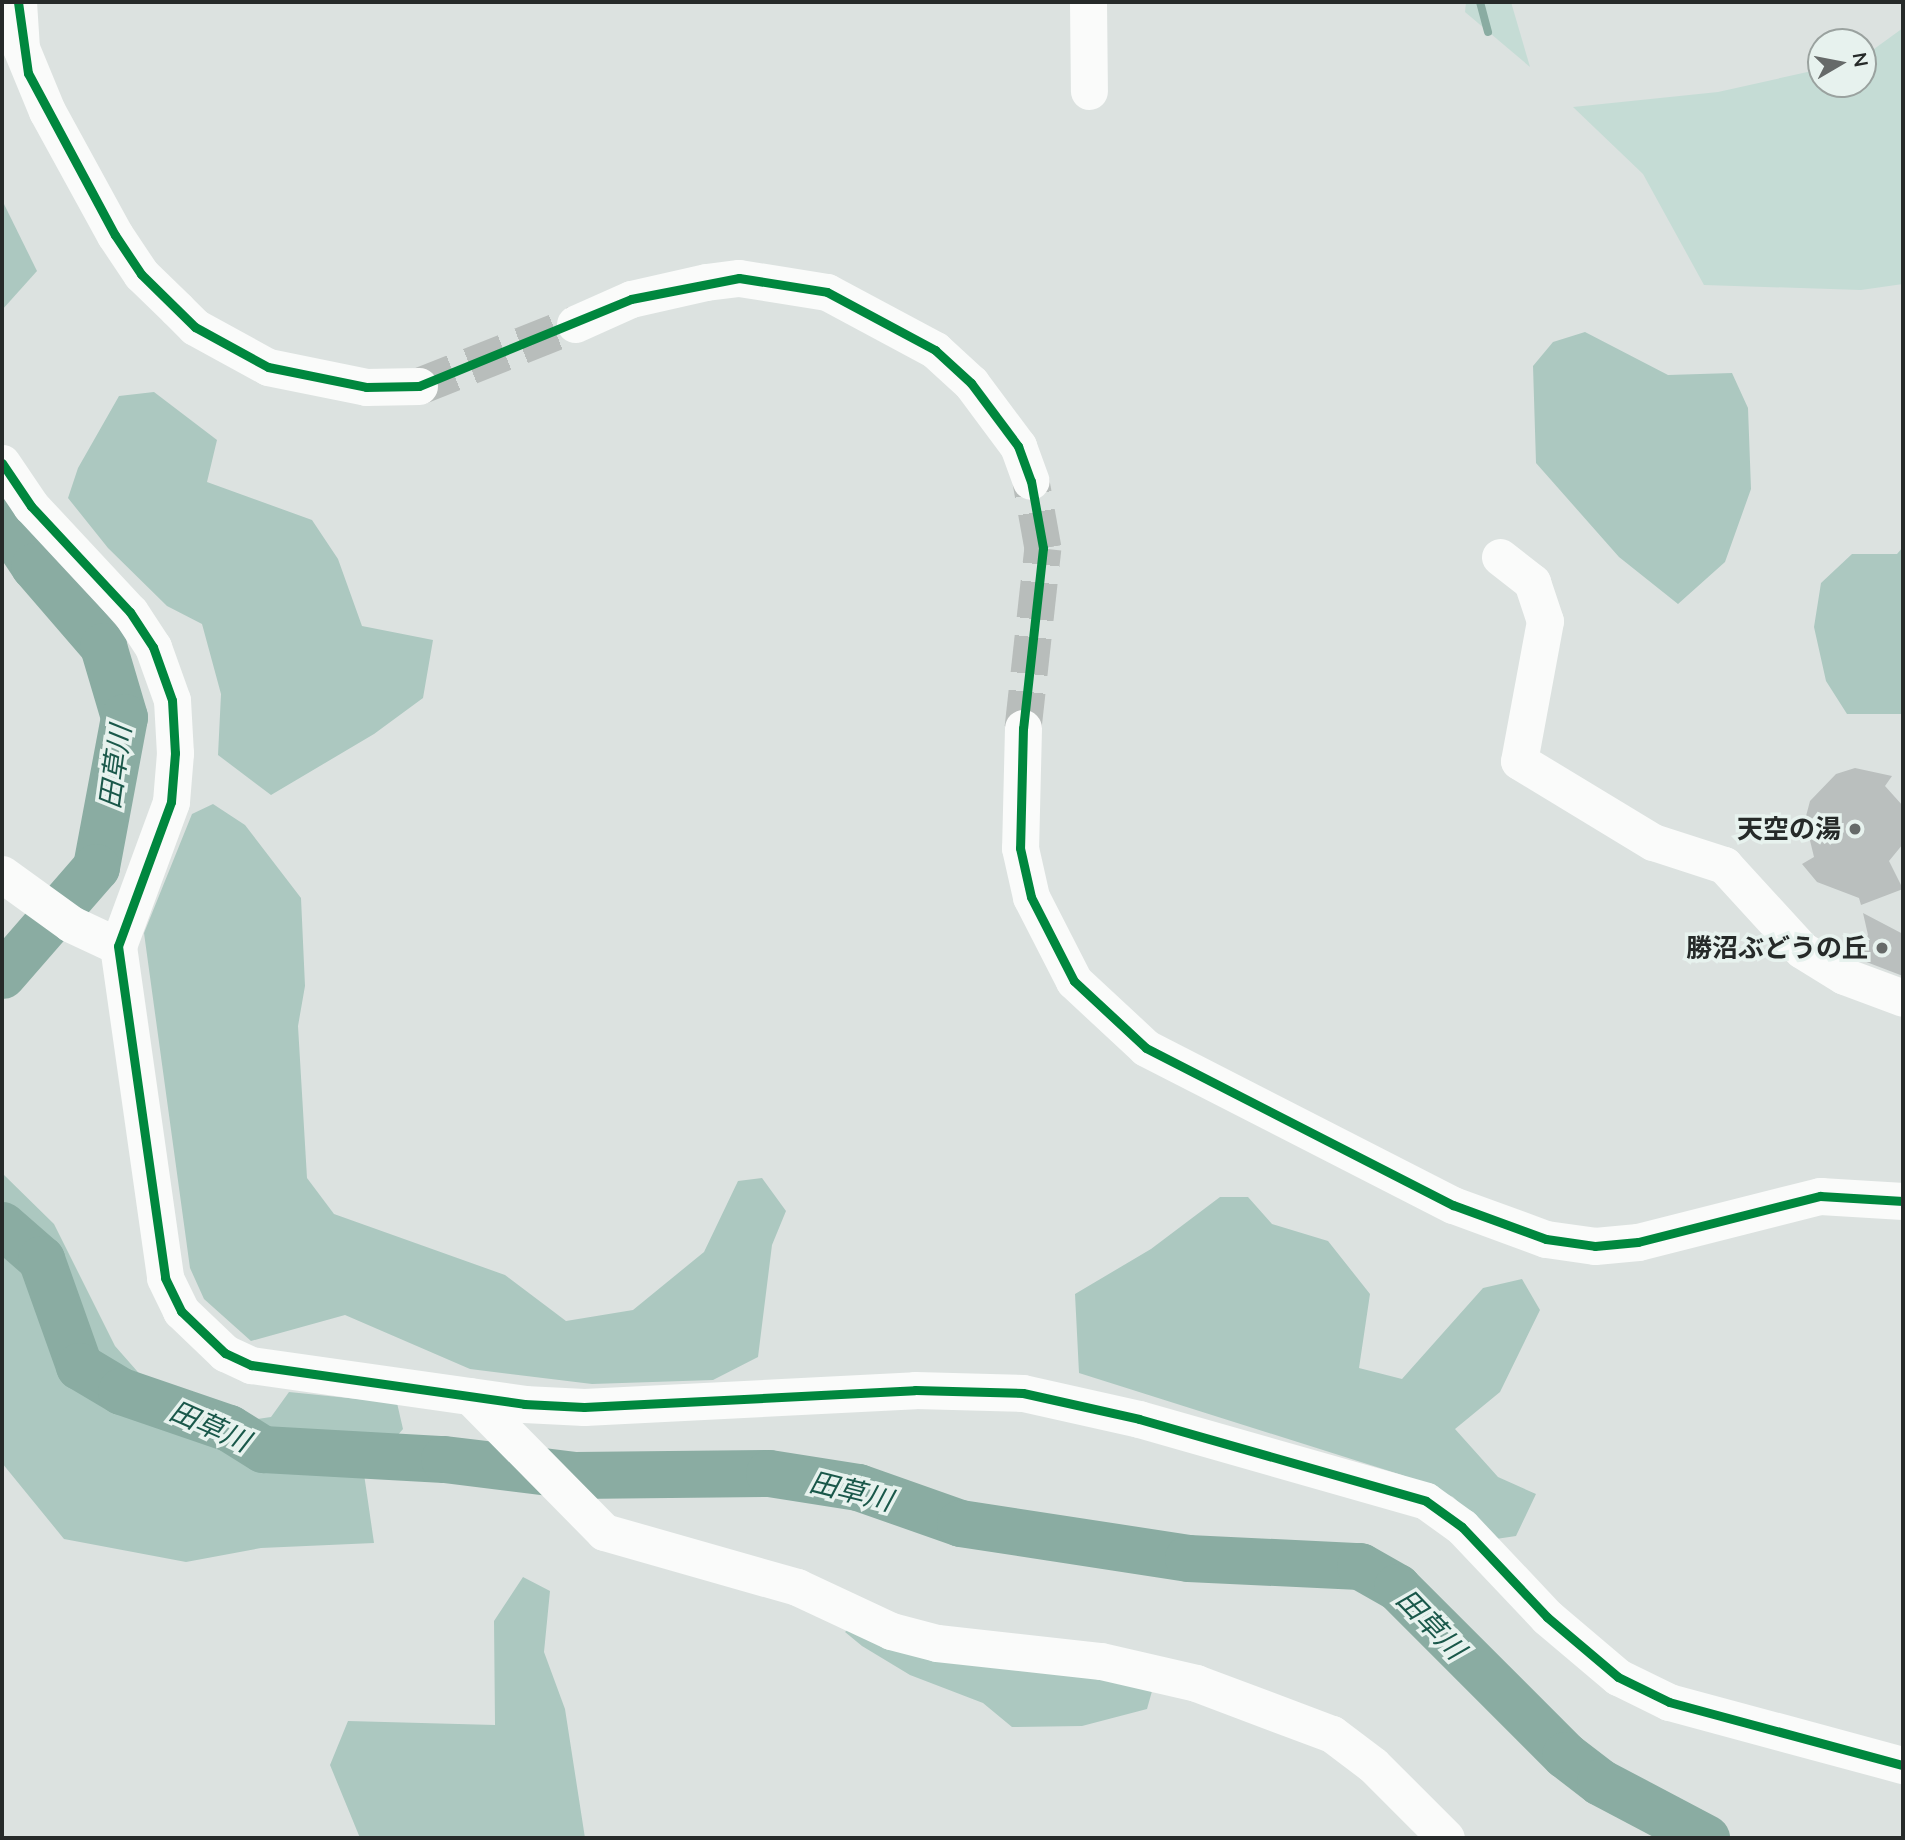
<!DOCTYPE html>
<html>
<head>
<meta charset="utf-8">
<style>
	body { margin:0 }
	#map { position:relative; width:1905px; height:1840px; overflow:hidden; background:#dce2e0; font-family:Mulish,"Noto Sans JP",sans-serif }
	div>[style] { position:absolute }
	.green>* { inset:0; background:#c5dcd5 }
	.forest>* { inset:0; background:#acc8c0 }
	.stream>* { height:8px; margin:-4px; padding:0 4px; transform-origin:4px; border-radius:4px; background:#8aaca2 }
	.river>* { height:47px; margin:-23.5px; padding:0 23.5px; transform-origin:23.5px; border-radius:23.5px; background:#8aaca2 }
	.building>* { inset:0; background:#babfbe }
	.minor-tunnel>* { height:37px; margin-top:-18.5px; transform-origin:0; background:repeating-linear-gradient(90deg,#b8bdbb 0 37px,transparent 0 55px) }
	.minor>* { height:37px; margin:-18.5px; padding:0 18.5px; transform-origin:18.5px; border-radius:18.5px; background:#fafbfa }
	.cycleway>* { height:9px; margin:-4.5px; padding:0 4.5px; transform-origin:4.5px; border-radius:4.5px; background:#00873e }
	.dots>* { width:19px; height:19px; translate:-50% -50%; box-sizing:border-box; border:4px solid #e7f2ee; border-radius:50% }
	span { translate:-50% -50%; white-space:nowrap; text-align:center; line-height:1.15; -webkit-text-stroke:7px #e7f2ee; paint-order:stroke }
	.poi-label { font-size:26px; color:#262a29; font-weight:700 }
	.right { translate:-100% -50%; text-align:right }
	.water-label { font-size:28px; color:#1a584a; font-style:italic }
	.frame { position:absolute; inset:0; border:4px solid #262a29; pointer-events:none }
	.north { position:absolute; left:1807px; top:28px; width:70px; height:70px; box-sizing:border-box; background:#e7f2ee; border:2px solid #9aa29f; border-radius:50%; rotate:80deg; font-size:19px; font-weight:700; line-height:28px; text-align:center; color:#262a29 }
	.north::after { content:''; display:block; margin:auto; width:24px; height:32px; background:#666a69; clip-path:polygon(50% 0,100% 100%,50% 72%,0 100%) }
</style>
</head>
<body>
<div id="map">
	<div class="green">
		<i style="clip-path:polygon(1466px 2px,1511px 2px,1530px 67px,1465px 12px)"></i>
		<i style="clip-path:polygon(1903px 28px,1903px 284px,1861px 290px,1704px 285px,1643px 174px,1573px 107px,1718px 92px,1821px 69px,1821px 84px,1863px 84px,1863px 57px)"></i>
	</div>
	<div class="forest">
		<i style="clip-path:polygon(2px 200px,37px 271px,2px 310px)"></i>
		<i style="clip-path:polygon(1585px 332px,1668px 375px,1732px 373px,1748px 408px,1751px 489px,1725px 562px,1678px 604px,1619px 557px,1536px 463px,1533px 366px,1553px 342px)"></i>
		<i style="clip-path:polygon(154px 392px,217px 440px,207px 482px,312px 520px,338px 559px,362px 626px,433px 640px,423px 698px,374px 734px,271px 795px,218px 755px,221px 694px,202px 624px,167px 606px,108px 548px,68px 498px,78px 468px,119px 396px)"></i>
		<i style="clip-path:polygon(1903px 547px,1903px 714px,1847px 714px,1826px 681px,1814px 627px,1821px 583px,1852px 554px,1897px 554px)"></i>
		<i style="clip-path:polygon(213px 804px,245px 825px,301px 898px,305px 986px,298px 1026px,307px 1178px,334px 1214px,505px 1275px,566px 1321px,633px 1310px,704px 1252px,738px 1181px,762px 1178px,786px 1211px,772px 1245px,758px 1357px,713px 1380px,592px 1384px,470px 1369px,345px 1315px,251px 1341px,204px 1299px,190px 1268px,144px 933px,192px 814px)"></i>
		<i style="clip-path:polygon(2px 1173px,54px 1224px,115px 1346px,188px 1429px,271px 1417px,289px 1392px,397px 1403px,403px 1429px,364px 1474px,374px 1543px,261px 1548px,186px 1562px,64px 1539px,2px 1463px)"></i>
		<i style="clip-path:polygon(1220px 1197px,1248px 1197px,1272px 1224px,1328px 1241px,1370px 1294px,1359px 1368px,1402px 1379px,1483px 1288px,1522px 1279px,1540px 1310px,1500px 1392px,1455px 1429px,1498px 1477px,1536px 1494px,1516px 1536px,1496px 1539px,1453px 1497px,1402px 1475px,1079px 1373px,1075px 1294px,1151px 1249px)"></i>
		<i style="clip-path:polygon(523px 1577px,550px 1591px,544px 1652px,565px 1709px,585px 1838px,360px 1838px,330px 1765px,348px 1721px,495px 1725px,494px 1621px)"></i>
		<i style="clip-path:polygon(854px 1624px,1154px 1684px,1147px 1709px,1082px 1726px,1012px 1727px,983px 1703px,910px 1675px,862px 1646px,845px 1632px)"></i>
	</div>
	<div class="stream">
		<i style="left:1480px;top:2px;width:31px;rotate:75deg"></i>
	</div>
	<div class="river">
		<i style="left:2px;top:518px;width:58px;rotate:56.3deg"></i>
		<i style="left:34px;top:566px;width:106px;rotate:49.2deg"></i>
		<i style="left:103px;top:646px;width:74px;rotate:73.5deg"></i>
		<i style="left:124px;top:717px;width:153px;rotate:100.6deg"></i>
		<i style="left:96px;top:867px;width:143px;rotate:131deg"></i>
		<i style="left:2px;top:1225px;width:52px;rotate:41.1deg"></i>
		<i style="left:41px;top:1259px;width:114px;rotate:70.4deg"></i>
		<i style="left:79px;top:1366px;width:49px;rotate:30.8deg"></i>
		<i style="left:121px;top:1391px;width:114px;rotate:18.9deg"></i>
		<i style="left:229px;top:1428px;width:40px;rotate:32deg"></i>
		<i style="left:263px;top:1449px;width:181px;rotate:3.2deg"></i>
		<i style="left:444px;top:1459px;width:132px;rotate:7deg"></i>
		<i style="left:575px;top:1475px;width:194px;rotate:-0.6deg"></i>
		<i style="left:769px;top:1473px;width:90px;rotate:8.9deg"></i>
		<i style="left:858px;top:1487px;width:108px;rotate:19.4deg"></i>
		<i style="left:960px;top:1523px;width:231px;rotate:8.7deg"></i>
		<i style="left:1188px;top:1558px;width:172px;rotate:2.7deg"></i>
		<i style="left:1360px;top:1566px;width:43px;rotate:29.6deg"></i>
		<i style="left:1397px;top:1587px;width:238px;rotate:45deg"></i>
		<i style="left:1565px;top:1755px;width:44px;rotate:37.6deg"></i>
		<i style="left:1600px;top:1782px;width:120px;rotate:27.8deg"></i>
	</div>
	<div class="building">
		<i style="clip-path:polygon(1855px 768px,1892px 776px,1885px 786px,1903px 806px,1903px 844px,1889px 861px,1903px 889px,1861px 905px,1859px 898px,1817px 882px,1802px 864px,1814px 857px,1805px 820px,1810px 801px,1836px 774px)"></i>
		<i style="clip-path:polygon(1863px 913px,1903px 934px,1903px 976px,1856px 958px,1868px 935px)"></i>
	</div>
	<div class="minor-tunnel">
		<i style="left:419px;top:386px;width:168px;rotate:-21.7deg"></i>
		<i style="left:1023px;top:728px;width:181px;rotate:-83.7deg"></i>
		<i style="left:1043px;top:548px;width:68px;rotate:-100.2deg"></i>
	</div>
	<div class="minor">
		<i style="left:18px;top:2px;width:46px;rotate:86.3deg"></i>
		<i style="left:21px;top:48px;width:68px;rotate:67.6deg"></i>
		<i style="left:47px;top:111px;width:141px;rotate:61.3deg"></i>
		<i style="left:115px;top:235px;width:47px;rotate:56.3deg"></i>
		<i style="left:141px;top:274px;width:50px;rotate:44.2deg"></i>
		<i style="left:177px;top:309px;width:25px;rotate:45deg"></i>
		<i style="left:195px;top:327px;width:83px;rotate:28.7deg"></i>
		<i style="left:268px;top:367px;width:100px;rotate:11.5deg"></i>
		<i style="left:366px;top:387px;width:53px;rotate:-1.1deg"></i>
		<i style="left:1088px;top:2px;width:89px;rotate:89.4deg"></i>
		<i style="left:575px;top:324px;width:61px;rotate:-24.1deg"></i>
		<i style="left:631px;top:299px;width:77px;rotate:-12.8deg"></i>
		<i style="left:706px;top:282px;width:33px;rotate:-7deg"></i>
		<i style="left:739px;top:278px;width:89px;rotate:9deg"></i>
		<i style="left:827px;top:292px;width:123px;rotate:28.2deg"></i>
		<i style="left:935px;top:350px;width:49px;rotate:42.5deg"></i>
		<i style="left:971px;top:383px;width:79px;rotate:53.3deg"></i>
		<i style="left:1018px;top:446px;width:37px;rotate:70deg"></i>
		<i style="left:2px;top:463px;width:52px;rotate:56deg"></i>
		<i style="left:31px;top:506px;width:145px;rotate:47deg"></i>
		<i style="left:130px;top:612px;width:42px;rotate:56.7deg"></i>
		<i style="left:153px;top:647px;width:56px;rotate:70.3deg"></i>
		<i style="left:172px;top:700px;width:53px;rotate:86.8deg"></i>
		<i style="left:175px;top:753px;width:49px;rotate:94.7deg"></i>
		<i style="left:171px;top:802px;width:153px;rotate:110.2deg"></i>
		<i style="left:118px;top:946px;width:335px;rotate:81.9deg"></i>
		<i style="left:165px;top:1278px;width:37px;rotate:64deg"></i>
		<i style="left:181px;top:1311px;width:61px;rotate:43.7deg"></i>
		<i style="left:225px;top:1353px;width:29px;rotate:25deg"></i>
		<i style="left:251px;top:1365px;width:276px;rotate:8.1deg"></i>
		<i style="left:524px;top:1404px;width:60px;rotate:2.9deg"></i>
		<i style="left:584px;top:1407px;width:331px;rotate:-2.9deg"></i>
		<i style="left:915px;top:1390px;width:108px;rotate:1.6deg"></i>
		<i style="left:1023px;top:1393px;width:119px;rotate:12.6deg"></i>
		<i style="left:1139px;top:1419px;width:298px;rotate:15.9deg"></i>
		<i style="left:1426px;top:1501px;width:44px;rotate:35.8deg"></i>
		<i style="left:1462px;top:1527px;width:124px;rotate:46.6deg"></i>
		<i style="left:1547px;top:1617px;width:93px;rotate:40.2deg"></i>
		<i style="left:1618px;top:1677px;width:57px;rotate:26.1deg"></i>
		<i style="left:1669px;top:1702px;width:242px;rotate:15.1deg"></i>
		<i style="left:1500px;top:557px;width:41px;rotate:38deg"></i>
		<i style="left:1532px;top:582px;width:41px;rotate:71.6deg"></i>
		<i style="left:1545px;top:621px;width:142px;rotate:100.5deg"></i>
		<i style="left:1519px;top:761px;width:157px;rotate:31.2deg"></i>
		<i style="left:1653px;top:842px;width:75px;rotate:17.9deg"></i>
		<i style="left:1724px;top:865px;width:115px;rotate:47.5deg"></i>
		<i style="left:1802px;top:950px;width:49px;rotate:31.8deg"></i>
		<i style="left:1844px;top:976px;width:63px;rotate:20.4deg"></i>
		<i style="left:1023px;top:728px;width:120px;rotate:91.4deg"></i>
		<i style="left:1020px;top:848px;width:50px;rotate:77.3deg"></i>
		<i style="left:1031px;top:897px;width:94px;rotate:62.9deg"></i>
		<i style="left:1074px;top:981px;width:98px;rotate:42.9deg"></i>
		<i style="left:1146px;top:1048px;width:345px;rotate:27.1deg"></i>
		<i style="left:1453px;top:1205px;width:99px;rotate:20.1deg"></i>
		<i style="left:1546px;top:1239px;width:49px;rotate:8.1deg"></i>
		<i style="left:1595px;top:1246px;width:43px;rotate:-5.3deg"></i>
		<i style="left:1638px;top:1242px;width:188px;rotate:-14.2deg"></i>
		<i style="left:1820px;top:1196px;width:83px;rotate:3.4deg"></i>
		<i style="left:2px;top:874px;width:85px;rotate:35.9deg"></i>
		<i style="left:71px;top:924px;width:52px;rotate:25.1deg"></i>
		<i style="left:470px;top:1396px;width:191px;rotate:45.4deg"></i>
		<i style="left:604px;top:1532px;width:201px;rotate:15.9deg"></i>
		<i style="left:797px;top:1587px;width:104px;rotate:25.1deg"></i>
		<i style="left:891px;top:1631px;width:48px;rotate:14.6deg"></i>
		<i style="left:937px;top:1643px;width:165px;rotate:6.3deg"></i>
		<i style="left:1101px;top:1661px;width:98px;rotate:13deg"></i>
		<i style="left:1196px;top:1683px;width:145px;rotate:20.6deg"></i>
		<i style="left:1332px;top:1734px;width:51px;rotate:37.1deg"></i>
		<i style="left:1373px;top:1765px;width:103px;rotate:45deg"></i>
	</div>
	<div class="cycleway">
		<i style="left:18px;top:2px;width:72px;rotate:82deg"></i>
		<i style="left:28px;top:73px;width:184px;rotate:61.8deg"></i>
		<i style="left:115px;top:235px;width:47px;rotate:56.3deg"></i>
		<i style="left:141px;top:274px;width:76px;rotate:44.5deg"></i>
		<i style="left:195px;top:327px;width:83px;rotate:28.7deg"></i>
		<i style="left:268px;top:367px;width:100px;rotate:11.5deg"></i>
		<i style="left:366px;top:387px;width:53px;rotate:-1.1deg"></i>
		<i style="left:419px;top:386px;width:229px;rotate:-22.3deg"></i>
		<i style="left:631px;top:299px;width:110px;rotate:-11deg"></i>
		<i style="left:739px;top:278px;width:89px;rotate:9deg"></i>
		<i style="left:827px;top:292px;width:123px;rotate:28.2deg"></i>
		<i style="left:935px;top:350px;width:49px;rotate:42.5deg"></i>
		<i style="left:971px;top:383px;width:79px;rotate:53.3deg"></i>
		<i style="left:1018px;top:446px;width:37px;rotate:70deg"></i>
		<i style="left:1031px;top:481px;width:68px;rotate:79.8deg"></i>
		<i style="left:1043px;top:548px;width:181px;rotate:96.3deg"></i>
		<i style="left:1023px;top:728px;width:120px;rotate:91.4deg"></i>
		<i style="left:1020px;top:848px;width:50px;rotate:77.3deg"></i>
		<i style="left:1031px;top:897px;width:94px;rotate:62.9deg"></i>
		<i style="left:1074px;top:981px;width:98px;rotate:42.9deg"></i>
		<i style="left:1146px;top:1048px;width:345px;rotate:27.1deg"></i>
		<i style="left:1453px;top:1205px;width:99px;rotate:20.1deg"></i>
		<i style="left:1546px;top:1239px;width:49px;rotate:8.1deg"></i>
		<i style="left:1595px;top:1246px;width:43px;rotate:-5.3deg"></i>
		<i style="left:1638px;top:1242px;width:188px;rotate:-14.2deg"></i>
		<i style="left:1820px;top:1196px;width:83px;rotate:3.4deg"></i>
		<i style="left:2px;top:463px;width:52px;rotate:56deg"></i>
		<i style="left:31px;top:506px;width:145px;rotate:47deg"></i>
		<i style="left:130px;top:612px;width:42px;rotate:56.7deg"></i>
		<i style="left:153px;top:647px;width:56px;rotate:70.3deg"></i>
		<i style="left:172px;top:700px;width:53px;rotate:86.8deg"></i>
		<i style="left:175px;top:753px;width:49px;rotate:94.7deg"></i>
		<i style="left:171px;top:802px;width:153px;rotate:110.2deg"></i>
		<i style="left:118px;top:946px;width:335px;rotate:81.9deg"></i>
		<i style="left:165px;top:1278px;width:37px;rotate:64deg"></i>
		<i style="left:181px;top:1311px;width:61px;rotate:43.7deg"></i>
		<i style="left:225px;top:1353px;width:29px;rotate:25deg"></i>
		<i style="left:251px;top:1365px;width:276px;rotate:8.1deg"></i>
		<i style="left:524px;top:1404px;width:60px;rotate:2.9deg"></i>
		<i style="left:584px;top:1407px;width:331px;rotate:-2.9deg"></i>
		<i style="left:915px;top:1390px;width:108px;rotate:1.6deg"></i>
		<i style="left:1023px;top:1393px;width:119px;rotate:12.6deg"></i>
		<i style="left:1139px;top:1419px;width:298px;rotate:15.9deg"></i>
		<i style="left:1426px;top:1501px;width:44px;rotate:35.8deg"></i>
		<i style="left:1462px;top:1527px;width:124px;rotate:46.6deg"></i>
		<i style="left:1547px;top:1617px;width:93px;rotate:40.2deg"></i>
		<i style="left:1618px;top:1677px;width:57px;rotate:26.1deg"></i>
		<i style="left:1669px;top:1702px;width:242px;rotate:15.1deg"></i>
	</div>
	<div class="dots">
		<i style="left:1855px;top:829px;background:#666a69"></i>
		<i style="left:1882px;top:948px;background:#666a69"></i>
	</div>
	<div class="poi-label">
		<span class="right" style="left:1841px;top:829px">天空の湯</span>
		<span class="right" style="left:1868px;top:948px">勝沼ぶどうの丘</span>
	</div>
	<div class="water-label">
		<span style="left:115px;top:767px;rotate:-82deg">田草川</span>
		<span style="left:210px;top:1426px;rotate:24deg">田草川</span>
		<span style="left:851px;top:1491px;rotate:14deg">田草川</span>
		<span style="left:1431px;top:1624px;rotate:46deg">田草川</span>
	</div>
	<div class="frame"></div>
	<div class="north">N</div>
</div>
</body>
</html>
